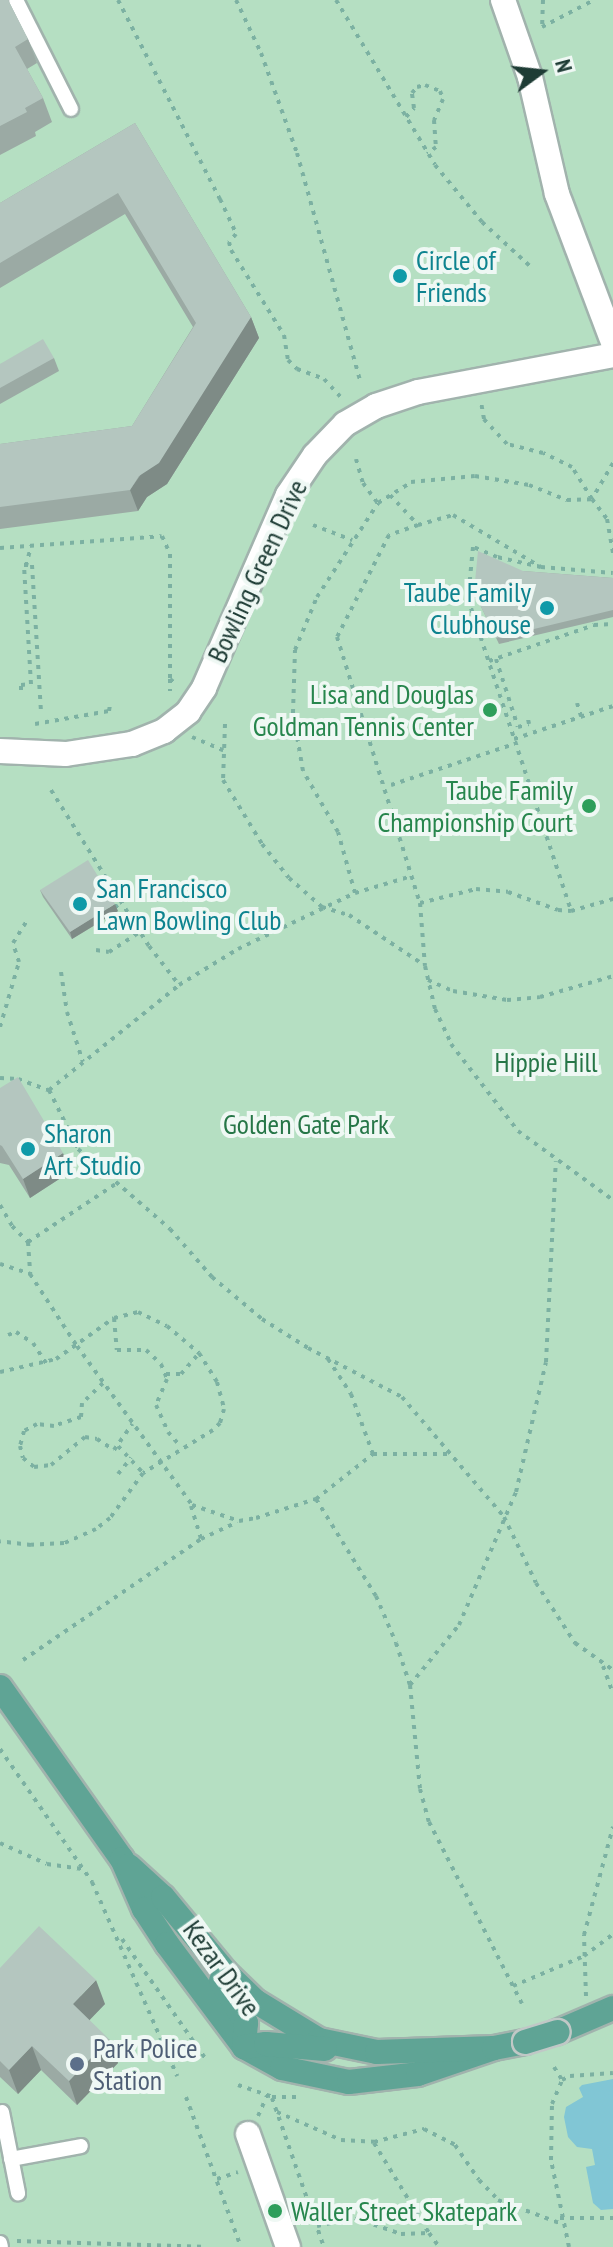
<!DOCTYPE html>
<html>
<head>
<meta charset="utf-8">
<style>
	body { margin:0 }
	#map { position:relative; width:613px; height:2247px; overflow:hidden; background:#deebe6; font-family:"PT Sans Narrow",sans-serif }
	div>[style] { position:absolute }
	.green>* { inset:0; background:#b5dfc2 }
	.water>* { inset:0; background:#81c6d5 }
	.path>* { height:4px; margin-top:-2px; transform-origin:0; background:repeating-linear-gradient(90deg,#7cb1a2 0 4px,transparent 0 10px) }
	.roads { filter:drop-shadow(2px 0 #a1b3ad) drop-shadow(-2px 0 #a1b3ad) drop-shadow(0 2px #a1b3ad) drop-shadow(0 -2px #a1b3ad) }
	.lane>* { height:14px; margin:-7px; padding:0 7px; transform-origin:7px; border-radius:7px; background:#fff }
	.street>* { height:24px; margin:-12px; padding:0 12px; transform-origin:12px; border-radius:12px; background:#fff }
	.secondary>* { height:24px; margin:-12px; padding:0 12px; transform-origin:12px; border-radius:12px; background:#fff }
	.primary>* { height:24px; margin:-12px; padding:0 12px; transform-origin:12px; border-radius:12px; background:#5fa495 }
	.bridges { filter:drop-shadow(2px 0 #c0c8c6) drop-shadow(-2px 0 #c0c8c6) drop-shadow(0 2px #c0c8c6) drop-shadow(0 -2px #c0c8c6) }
	.primary-bridge>* { height:24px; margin:-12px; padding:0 12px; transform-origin:12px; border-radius:12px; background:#5fa495 }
	.wall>* { inset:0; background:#9baaa4 }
	.shaded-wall>* { inset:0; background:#7e8b86 }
	.building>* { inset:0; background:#b4c6bf }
	.dots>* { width:22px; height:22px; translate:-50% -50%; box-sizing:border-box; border:4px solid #eff8f4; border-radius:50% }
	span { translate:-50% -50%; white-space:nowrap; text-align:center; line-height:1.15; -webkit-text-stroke:8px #eff8f4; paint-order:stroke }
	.culture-label { font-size:28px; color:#0d838f }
	.left { translate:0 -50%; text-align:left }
	.right { translate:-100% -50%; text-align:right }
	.street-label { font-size:28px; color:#1e3c35 }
	.leisure-label { font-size:28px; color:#27864d }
	.park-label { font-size:28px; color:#267647 }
	.service-label { font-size:28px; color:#4e5e75 }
	.north { position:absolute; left:501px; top:32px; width:80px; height:80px; -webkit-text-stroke:6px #eff8f4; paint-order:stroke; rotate:75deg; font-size:22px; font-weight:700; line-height:32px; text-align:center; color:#1e3c35 }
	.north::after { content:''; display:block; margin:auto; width:28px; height:36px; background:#1e3c35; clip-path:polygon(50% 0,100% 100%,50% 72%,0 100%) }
</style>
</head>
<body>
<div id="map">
	<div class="green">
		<i style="clip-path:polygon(0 0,613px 0,613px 2247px,0 2247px)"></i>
	</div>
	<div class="water">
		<i style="clip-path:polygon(613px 2079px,613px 2209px,601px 2210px,593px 2203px,586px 2167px,595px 2165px,592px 2149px,577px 2147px,568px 2137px,564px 2117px,566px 2107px,583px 2097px,579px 2088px,582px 2085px)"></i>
	</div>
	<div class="path">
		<i style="left:118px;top:0;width:224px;rotate:62.9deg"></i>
		<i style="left:220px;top:199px;width:38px;rotate:65deg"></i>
		<i style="left:236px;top:234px;width:11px;rotate:131deg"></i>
		<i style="left:229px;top:242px;width:8px;rotate:76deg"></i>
		<i style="left:231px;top:250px;width:100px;rotate:58.1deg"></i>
		<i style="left:284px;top:335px;width:25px;rotate:81deg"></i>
		<i style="left:288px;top:360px;width:13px;rotate:45deg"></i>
		<i style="left:297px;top:369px;width:29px;rotate:20deg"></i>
		<i style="left:324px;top:379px;width:26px;rotate:47deg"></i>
		<i style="left:236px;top:0;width:59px;rotate:64.7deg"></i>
		<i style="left:261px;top:53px;width:106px;rotate:70.2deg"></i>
		<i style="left:297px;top:153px;width:236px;rotate:74.5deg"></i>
		<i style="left:336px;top:0;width:192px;rotate:59deg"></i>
		<i style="left:435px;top:165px;width:74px;rotate:50.5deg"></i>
		<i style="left:482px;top:222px;width:68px;rotate:42.6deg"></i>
		<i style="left:543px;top:0;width:27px;rotate:92deg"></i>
		<i style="left:542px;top:27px;width:59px;rotate:-27.4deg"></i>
		<i style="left:406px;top:117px;width:12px;rotate:-48deg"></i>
		<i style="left:414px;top:108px;width:15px;rotate:-98deg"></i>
		<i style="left:412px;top:93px;width:8px;rotate:-50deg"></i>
		<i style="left:417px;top:87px;width:8px;rotate:-14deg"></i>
		<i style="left:425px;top:85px;width:16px;rotate:22deg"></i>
		<i style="left:440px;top:91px;width:9px;rotate:69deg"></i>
		<i style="left:443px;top:99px;width:23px;rotate:113deg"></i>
		<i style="left:434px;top:120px;width:27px;rotate:86deg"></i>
		<i style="left:436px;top:147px;width:11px;rotate:142deg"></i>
		<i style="left:356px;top:459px;width:25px;rotate:74deg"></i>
		<i style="left:363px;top:483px;width:24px;rotate:54deg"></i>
		<i style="left:613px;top:463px;width:42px;rotate:120.3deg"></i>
		<i style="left:592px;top:499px;width:25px;rotate:53deg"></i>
		<i style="left:607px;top:519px;width:36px;rotate:80deg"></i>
		<i style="left:390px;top:495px;width:41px;rotate:47deg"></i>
		<i style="left:418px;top:525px;width:31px;rotate:161deg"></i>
		<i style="left:389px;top:535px;width:114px;rotate:117deg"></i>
		<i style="left:337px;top:637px;width:279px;rotate:72.7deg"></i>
		<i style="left:420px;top:903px;width:63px;rotate:85.5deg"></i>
		<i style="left:425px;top:966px;width:44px;rotate:76.9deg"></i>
		<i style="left:435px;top:1009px;width:38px;rotate:65deg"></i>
		<i style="left:451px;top:1044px;width:110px;rotate:52.4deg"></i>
		<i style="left:518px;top:1131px;width:117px;rotate:36deg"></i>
		<i style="left:313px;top:525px;width:42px;rotate:21deg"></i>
		<i style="left:418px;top:525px;width:36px;rotate:-16deg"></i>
		<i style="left:453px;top:515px;width:102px;rotate:30.6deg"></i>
		<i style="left:541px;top:567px;width:72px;rotate:4.8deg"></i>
		<i style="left:0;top:548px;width:162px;rotate:-4.2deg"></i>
		<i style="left:162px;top:536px;width:20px;rotate:66deg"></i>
		<i style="left:170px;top:554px;width:125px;rotate:90deg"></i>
		<i style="left:170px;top:679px;width:8px;rotate:40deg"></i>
		<i style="left:26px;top:566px;width:21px;rotate:-76deg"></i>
		<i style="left:541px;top:567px;width:45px;rotate:-167.2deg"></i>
		<i style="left:497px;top:557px;width:26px;rotate:-157deg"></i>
		<i style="left:473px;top:547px;width:52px;rotate:95.5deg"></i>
		<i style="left:468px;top:599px;width:329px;rotate:71.7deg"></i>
		<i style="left:496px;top:659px;width:71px;rotate:72.1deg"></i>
		<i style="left:518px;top:727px;width:11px;rotate:-15deg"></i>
		<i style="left:529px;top:724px;width:5px;rotate:-101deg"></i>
		<i style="left:489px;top:661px;width:111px;rotate:-18.9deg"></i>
		<i style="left:594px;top:625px;width:19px;rotate:-3deg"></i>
		<i style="left:170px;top:679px;width:12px;rotate:90deg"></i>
		<i style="left:21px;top:690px;width:5px;rotate:-90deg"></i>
		<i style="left:21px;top:685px;width:10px;rotate:-6deg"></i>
		<i style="left:31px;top:684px;width:119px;rotate:-93.4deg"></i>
		<i style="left:24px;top:565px;width:8px"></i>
		<i style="left:32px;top:565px;width:146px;rotate:86.5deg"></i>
		<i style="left:577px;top:703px;width:14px;rotate:73deg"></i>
		<i style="left:35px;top:724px;width:75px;rotate:-10deg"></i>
		<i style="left:109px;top:711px;width:6px;rotate:-81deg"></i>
		<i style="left:225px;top:724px;width:56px;rotate:92deg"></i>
		<i style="left:223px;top:780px;width:75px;rotate:58.6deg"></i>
		<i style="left:262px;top:844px;width:43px;rotate:51.5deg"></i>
		<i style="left:289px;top:878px;width:44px;rotate:41.3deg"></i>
		<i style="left:322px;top:907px;width:28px;rotate:17deg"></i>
		<i style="left:349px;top:915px;width:90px;rotate:33.7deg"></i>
		<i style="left:192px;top:737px;width:34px;rotate:23deg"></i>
		<i style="left:514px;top:739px;width:104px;rotate:-18.4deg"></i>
		<i style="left:391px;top:785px;width:130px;rotate:-18.4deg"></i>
		<i style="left:51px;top:790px;width:184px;rotate:57.9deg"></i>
		<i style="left:149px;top:946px;width:49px;rotate:52.4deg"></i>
		<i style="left:98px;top:880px;width:44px;rotate:55.2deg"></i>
		<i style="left:123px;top:916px;width:6px;rotate:-31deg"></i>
		<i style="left:355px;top:893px;width:63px;rotate:-105.6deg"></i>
		<i style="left:338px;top:832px;width:70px;rotate:-119.8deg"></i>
		<i style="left:303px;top:771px;width:59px;rotate:-99.8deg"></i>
		<i style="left:293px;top:713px;width:63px;rotate:-88.2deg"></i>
		<i style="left:295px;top:650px;width:57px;rotate:-67.5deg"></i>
		<i style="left:317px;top:597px;width:112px;rotate:-57deg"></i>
		<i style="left:378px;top:503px;width:39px;rotate:-32deg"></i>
		<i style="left:411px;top:482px;width:64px;rotate:-5.4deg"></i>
		<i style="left:475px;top:476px;width:55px;rotate:9.5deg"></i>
		<i style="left:529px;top:485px;width:41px;rotate:21.5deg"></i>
		<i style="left:567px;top:500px;width:25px;rotate:-2deg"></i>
		<i style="left:592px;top:499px;width:38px;rotate:-122deg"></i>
		<i style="left:572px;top:467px;width:32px;rotate:-154deg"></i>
		<i style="left:543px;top:453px;width:37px;rotate:-166deg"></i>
		<i style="left:507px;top:444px;width:34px;rotate:-133deg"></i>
		<i style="left:484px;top:419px;width:17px;rotate:-100deg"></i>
		<i style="left:420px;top:903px;width:58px;rotate:-14deg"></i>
		<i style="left:476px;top:889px;width:32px;rotate:5deg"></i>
		<i style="left:508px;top:892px;width:53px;rotate:19.8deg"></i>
		<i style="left:558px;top:910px;width:13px;rotate:4deg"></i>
		<i style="left:571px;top:911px;width:44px;rotate:-15.9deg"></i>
		<i style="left:96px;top:950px;width:13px;rotate:9deg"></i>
		<i style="left:109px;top:952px;width:37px;rotate:-33deg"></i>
		<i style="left:61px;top:972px;width:40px;rotate:81.5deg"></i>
		<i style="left:67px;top:1012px;width:52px;rotate:72.3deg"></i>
		<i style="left:428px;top:980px;width:27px;rotate:24deg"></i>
		<i style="left:453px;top:991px;width:55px;rotate:9.5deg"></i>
		<i style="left:507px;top:1000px;width:33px;rotate:-5deg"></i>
		<i style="left:540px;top:997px;width:76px;rotate:-16deg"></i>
		<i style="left:0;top:1027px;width:68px;rotate:-73.7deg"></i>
		<i style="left:19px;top:962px;width:20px;rotate:-108deg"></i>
		<i style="left:13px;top:943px;width:25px;rotate:-58deg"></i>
		<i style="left:0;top:1078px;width:18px;rotate:3deg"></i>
		<i style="left:18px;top:1079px;width:33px;rotate:20deg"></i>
		<i style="left:49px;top:1090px;width:66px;rotate:63.8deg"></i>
		<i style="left:78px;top:1149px;width:122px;rotate:41deg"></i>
		<i style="left:170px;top:1229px;width:64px;rotate:48.8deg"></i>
		<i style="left:212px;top:1277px;width:65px;rotate:40deg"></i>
		<i style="left:262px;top:1319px;width:54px;rotate:32.2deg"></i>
		<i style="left:308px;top:1348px;width:106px;rotate:27.5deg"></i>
		<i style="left:402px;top:1397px;width:157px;rotate:49.6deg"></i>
		<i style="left:504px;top:1517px;width:73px;rotate:64.1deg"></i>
		<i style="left:536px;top:1583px;width:72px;rotate:57deg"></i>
		<i style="left:575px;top:1643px;width:47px;rotate:35.4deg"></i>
		<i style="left:49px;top:1090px;width:167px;rotate:-38.9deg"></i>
		<i style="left:179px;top:985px;width:69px;rotate:-31.4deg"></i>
		<i style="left:238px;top:949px;width:130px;rotate:-25.6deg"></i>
		<i style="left:355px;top:893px;width:59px;rotate:-16.6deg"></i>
		<i style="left:0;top:1205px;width:24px;rotate:60deg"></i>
		<i style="left:12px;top:1226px;width:23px;rotate:45deg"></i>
		<i style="left:28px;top:1242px;width:32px;rotate:86deg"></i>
		<i style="left:30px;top:1274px;width:86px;rotate:56.9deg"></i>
		<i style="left:77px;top:1346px;width:196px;rotate:54.1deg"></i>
		<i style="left:192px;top:1505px;width:50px;rotate:18.8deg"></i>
		<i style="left:239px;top:1521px;width:17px;rotate:-10deg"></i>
		<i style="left:256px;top:1518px;width:63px;rotate:-17.6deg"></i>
		<i style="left:316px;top:1499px;width:73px;rotate:-38.3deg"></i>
		<i style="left:373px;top:1454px;width:79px"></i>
		<i style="left:28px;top:1242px;width:107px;rotate:-33.5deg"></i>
		<i style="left:0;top:1264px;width:32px;rotate:18deg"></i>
		<i style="left:114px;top:1318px;width:32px;rotate:85deg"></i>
		<i style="left:117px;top:1350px;width:29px"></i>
		<i style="left:146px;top:1350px;width:21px;rotate:43deg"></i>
		<i style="left:161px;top:1364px;width:16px;rotate:68deg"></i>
		<i style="left:167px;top:1379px;width:28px;rotate:113deg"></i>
		<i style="left:156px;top:1405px;width:30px;rotate:66deg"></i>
		<i style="left:168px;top:1432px;width:20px;rotate:49deg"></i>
		<i style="left:8px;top:1335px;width:9px;rotate:-21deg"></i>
		<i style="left:16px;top:1332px;width:20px;rotate:33deg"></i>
		<i style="left:33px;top:1343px;width:24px;rotate:57deg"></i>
		<i style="left:328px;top:1359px;width:42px;rotate:56.7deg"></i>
		<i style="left:351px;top:1394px;width:64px;rotate:69.9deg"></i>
		<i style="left:0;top:1372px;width:57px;rotate:-13.1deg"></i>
		<i style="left:56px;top:1359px;width:71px;rotate:-35.3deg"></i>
		<i style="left:114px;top:1318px;width:25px;rotate:-14deg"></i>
		<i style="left:138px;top:1312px;width:32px;rotate:26deg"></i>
		<i style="left:167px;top:1326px;width:42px;rotate:40.2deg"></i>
		<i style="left:199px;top:1353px;width:34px;rotate:58deg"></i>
		<i style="left:217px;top:1382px;width:28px;rotate:75deg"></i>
		<i style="left:224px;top:1409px;width:15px;rotate:106deg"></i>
		<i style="left:220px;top:1423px;width:10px;rotate:135deg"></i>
		<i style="left:213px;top:1430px;width:82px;rotate:148.4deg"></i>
		<i style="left:143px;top:1473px;width:56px;rotate:126.3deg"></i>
		<i style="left:110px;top:1518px;width:18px;rotate:142deg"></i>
		<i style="left:96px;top:1529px;width:35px;rotate:156deg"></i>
		<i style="left:64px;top:1543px;width:33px;rotate:177deg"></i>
		<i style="left:31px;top:1545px;width:31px;rotate:-173deg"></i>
		<i style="left:166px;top:1374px;width:15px"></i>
		<i style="left:181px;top:1374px;width:28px;rotate:-49deg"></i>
		<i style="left:103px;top:1383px;width:29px;rotate:136deg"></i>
		<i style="left:82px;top:1403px;width:14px;rotate:94deg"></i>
		<i style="left:81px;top:1417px;width:28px;rotate:162deg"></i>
		<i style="left:54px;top:1426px;width:17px;rotate:-173deg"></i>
		<i style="left:37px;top:1424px;width:15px;rotate:152deg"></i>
		<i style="left:24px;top:1431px;width:16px;rotate:105deg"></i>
		<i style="left:20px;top:1446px;width:12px;rotate:76deg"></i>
		<i style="left:23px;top:1458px;width:14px;rotate:39deg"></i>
		<i style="left:34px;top:1467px;width:17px;rotate:-7deg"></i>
		<i style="left:51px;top:1465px;width:44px;rotate:-39.5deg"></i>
		<i style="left:85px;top:1437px;width:12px;rotate:9deg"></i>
		<i style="left:97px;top:1439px;width:20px;rotate:33deg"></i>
		<i style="left:114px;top:1450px;width:32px;rotate:-55deg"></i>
		<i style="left:118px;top:1446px;width:37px;rotate:47deg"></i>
		<i style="left:118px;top:1474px;width:21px;rotate:-51deg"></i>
		<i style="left:316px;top:1499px;width:114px;rotate:58.3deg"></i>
		<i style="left:376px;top:1596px;width:51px;rotate:66.9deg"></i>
		<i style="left:396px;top:1643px;width:44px;rotate:71.6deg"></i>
		<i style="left:410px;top:1685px;width:104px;rotate:84.5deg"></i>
		<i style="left:420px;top:1789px;width:34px;rotate:75deg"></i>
		<i style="left:429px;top:1822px;width:204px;rotate:62.9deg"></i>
		<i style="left:191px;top:1506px;width:34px;rotate:73deg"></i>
		<i style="left:23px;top:1660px;width:215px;rotate:-34.2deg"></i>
		<i style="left:201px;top:1539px;width:40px;rotate:-25deg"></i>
		<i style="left:603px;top:1666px;width:29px;rotate:70deg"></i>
		<i style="left:410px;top:1685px;width:77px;rotate:-50.8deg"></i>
		<i style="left:459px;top:1625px;width:145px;rotate:-66.8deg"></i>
		<i style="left:516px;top:1492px;width:133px;rotate:-77deg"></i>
		<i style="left:546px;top:1362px;width:201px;rotate:-87.2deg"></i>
		<i style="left:0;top:1749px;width:162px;rotate:55.3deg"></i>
		<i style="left:92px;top:1882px;width:212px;rotate:66.3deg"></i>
		<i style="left:0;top:1843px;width:51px;rotate:24.1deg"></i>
		<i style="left:47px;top:1864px;width:37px;rotate:8deg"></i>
		<i style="left:122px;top:1939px;width:149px;rotate:55.1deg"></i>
		<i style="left:513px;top:1986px;width:77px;rotate:-22.9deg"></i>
		<i style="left:584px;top:1956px;width:36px;rotate:-37deg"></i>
		<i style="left:586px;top:1996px;width:61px;rotate:-91.9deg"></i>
		<i style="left:584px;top:1935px;width:112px;rotate:-75deg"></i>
		<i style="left:554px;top:2067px;width:15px;rotate:58deg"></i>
		<i style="left:238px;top:2085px;width:36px;rotate:19deg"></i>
		<i style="left:272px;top:2097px;width:25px"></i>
		<i style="left:186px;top:2097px;width:160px;rotate:69.9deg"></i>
		<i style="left:272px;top:2098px;width:158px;rotate:70.8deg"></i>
		<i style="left:277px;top:2112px;width:70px;rotate:23.6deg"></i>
		<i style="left:341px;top:2140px;width:33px;rotate:3deg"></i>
		<i style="left:374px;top:2142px;width:52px;rotate:-14.6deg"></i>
		<i style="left:424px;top:2129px;width:35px;rotate:27deg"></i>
		<i style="left:455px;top:2145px;width:42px;rotate:55.6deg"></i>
		<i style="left:479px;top:2180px;width:28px;rotate:46deg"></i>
		<i style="left:498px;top:2200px;width:68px;rotate:20.6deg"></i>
		<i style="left:258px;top:2116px;width:22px;rotate:-66deg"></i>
		<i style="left:374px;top:2143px;width:105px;rotate:58.6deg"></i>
		<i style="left:217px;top:2179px;width:22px;rotate:-18deg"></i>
		<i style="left:560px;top:2218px;width:53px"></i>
		<i style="left:317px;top:2226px;width:39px;rotate:-12deg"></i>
		<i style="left:355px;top:2218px;width:49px;rotate:19.2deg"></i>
		<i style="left:401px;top:2234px;width:28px;rotate:-2deg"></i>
		<i style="left:429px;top:2233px;width:17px;rotate:54deg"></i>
		<i style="left:17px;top:2241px;width:186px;rotate:1.8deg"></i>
		<i style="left:569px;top:2247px;width:89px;rotate:-101.7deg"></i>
		<i style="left:551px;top:2160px;width:56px;rotate:-89deg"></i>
		<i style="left:552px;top:2104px;width:26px;rotate:-67deg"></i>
		<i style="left:562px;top:2080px;width:9px;rotate:-27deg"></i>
		<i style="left:570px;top:2076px;width:43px;rotate:-4deg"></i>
	</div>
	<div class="roads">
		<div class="lane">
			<i style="left:16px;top:0;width:122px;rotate:63.2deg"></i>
			<i style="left:2px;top:2112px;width:83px;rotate:78.8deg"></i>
			<i style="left:11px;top:2159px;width:71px;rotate:-10.5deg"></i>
			<i style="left:0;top:2243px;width:4px;rotate:76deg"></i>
		</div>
		<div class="street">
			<i style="left:0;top:751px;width:66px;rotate:2.6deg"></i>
			<i style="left:66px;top:754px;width:67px;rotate:-8.6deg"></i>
			<i style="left:132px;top:744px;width:35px;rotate:-22deg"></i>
			<i style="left:164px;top:731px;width:31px;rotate:-38deg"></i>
			<i style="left:188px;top:712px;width:29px;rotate:-56deg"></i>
			<i style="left:204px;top:688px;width:210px;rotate:-66.5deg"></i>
			<i style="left:288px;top:495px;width:48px;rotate:-56deg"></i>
			<i style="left:315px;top:455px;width:43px;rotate:-45.9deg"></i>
			<i style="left:345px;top:424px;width:36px;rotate:-30deg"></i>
			<i style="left:376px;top:406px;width:44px;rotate:-18.4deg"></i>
			<i style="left:418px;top:392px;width:198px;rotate:-10.7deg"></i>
			<i style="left:248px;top:2134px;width:120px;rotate:70.5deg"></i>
		</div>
		<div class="secondary">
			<i style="left:503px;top:0;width:82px;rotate:70.7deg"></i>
			<i style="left:530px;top:77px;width:120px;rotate:77deg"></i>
			<i style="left:557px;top:194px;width:158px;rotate:69.3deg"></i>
		</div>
		<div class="primary">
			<i style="left:0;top:1687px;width:211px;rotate:54.7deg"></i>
			<i style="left:122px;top:1859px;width:55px;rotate:66.3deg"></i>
			<i style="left:144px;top:1909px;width:42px;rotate:56.7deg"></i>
			<i style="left:167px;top:1944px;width:129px;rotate:53.2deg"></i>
			<i style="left:244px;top:2047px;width:43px;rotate:28.9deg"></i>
			<i style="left:282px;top:2068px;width:68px;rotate:11.8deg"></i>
			<i style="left:349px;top:2082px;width:69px;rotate:-6.6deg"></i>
			<i style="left:418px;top:2074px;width:80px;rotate:-18.9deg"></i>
			<i style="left:129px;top:1866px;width:46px;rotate:42.4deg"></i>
			<i style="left:163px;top:1897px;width:97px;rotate:50.4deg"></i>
			<i style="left:225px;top:1972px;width:42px;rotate:44deg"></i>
			<i style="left:255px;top:2001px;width:75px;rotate:31.4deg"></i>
			<i style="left:319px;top:2040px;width:59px;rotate:11.7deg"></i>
			<i style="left:377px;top:2052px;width:117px;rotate:-2deg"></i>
			<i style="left:494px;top:2048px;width:32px;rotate:-11deg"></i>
			<i style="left:221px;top:1981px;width:49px;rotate:59.2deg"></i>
			<i style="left:246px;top:2023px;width:24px;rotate:95deg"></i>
			<i style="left:557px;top:2032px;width:61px;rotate:-23.2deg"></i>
			<i style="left:244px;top:2047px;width:22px;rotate:-8deg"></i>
			<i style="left:266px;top:2044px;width:59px;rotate:4.8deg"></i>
		</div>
	</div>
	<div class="bridges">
		<div class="primary-bridge">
			<i style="left:525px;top:2042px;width:34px;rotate:-17deg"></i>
		</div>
	</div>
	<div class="wall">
		<i style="clip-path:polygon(0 0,28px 39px,37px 63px,27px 69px,43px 98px,52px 122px,35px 132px,36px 136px,0 155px)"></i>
		<i style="clip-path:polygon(135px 123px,251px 317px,259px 338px,167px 484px,147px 497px,138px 511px,0 529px,0 444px,132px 426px,193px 327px,125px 214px,0 288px,0 203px)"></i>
		<i style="clip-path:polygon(54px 358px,59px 371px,0 404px,0 364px)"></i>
		<i style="clip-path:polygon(523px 571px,613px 578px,613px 617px,499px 644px,474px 592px)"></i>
		<i style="clip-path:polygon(40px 890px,118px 911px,72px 939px,43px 897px)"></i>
		<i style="clip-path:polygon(0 1088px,70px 1172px,30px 1198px,9px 1165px,0 1163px)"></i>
		<i style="clip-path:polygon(0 1968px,105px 2004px,89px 2020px,118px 2063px,77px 2105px,41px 2070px,18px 2094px,0 2077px)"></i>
	</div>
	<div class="shaded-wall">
		<i style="clip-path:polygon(251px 317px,259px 338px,167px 484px,147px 497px,138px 511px,130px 490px)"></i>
		<i style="clip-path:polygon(115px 904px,118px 911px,72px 939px,70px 932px)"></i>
		<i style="clip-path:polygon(63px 1153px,70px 1172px,30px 1198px,23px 1179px)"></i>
		<i style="clip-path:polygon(96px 1980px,105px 2004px,82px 2028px,73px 2004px)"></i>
		<i style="clip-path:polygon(109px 2039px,118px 2063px,77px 2105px,69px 2081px)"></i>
		<i style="clip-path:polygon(32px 2046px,41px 2070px,18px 2094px,9px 2070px)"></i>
	</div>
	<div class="building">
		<i style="clip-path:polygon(0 0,8px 0,28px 39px,15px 47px,43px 98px,25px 108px,27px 112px,0 126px)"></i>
		<i style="clip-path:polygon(135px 123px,251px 317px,159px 463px,139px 476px,130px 490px,0 507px,0 444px,132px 426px,196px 323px,118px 193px,0 263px,0 203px)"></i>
		<i style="clip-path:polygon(43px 339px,54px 358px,0 388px,0 364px)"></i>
		<i style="clip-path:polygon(478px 551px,523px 571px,613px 578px,613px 610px,496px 638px,474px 592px)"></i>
		<i style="clip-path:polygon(88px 860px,115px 904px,70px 932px,40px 890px)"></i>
		<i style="clip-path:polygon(18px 1077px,63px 1153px,23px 1179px,2px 1146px,0 1145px,0 1088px)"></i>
		<i style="clip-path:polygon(39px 1926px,96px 1980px,73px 2004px,109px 2039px,69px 2081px,32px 2046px,9px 2070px,0 2061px,0 1968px)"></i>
	</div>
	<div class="dots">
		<i style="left:400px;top:276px;background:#0f9aa8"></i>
		<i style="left:547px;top:608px;background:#0f9aa8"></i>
		<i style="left:490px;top:710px;background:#2e9e5b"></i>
		<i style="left:589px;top:806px;background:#2e9e5b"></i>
		<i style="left:80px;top:904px;background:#0f9aa8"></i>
		<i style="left:28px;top:1149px;background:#0f9aa8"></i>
		<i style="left:77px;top:2064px;background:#5c6f8a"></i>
		<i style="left:275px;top:2211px;background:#2e9e5b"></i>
	</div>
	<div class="culture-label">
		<span class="left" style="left:416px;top:276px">Circle of<br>Friends</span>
		<span class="right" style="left:531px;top:608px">Taube Family<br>Clubhouse</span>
		<span class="left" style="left:96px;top:904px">San Francisco<br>Lawn Bowling Club</span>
		<span class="left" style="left:44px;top:1149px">Sharon<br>Art Studio</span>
	</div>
	<div class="street-label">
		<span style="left:257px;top:571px;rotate:-65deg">Bowling Green Drive</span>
		<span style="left:222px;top:1968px;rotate:54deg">Kezar Drive</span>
	</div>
	<div class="leisure-label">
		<span class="right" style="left:474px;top:710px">Lisa and Douglas<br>Goldman Tennis Center</span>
		<span class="right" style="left:573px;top:806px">Taube Family<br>Championship Court</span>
		<span class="left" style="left:291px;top:2211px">Waller Street Skatepark</span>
	</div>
	<div class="park-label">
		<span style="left:546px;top:1062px">Hippie Hill</span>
		<span style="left:306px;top:1124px">Golden Gate Park</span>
	</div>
	<div class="service-label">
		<span class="left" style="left:93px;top:2064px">Park Police<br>Station</span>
	</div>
	<div class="north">N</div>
</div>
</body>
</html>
